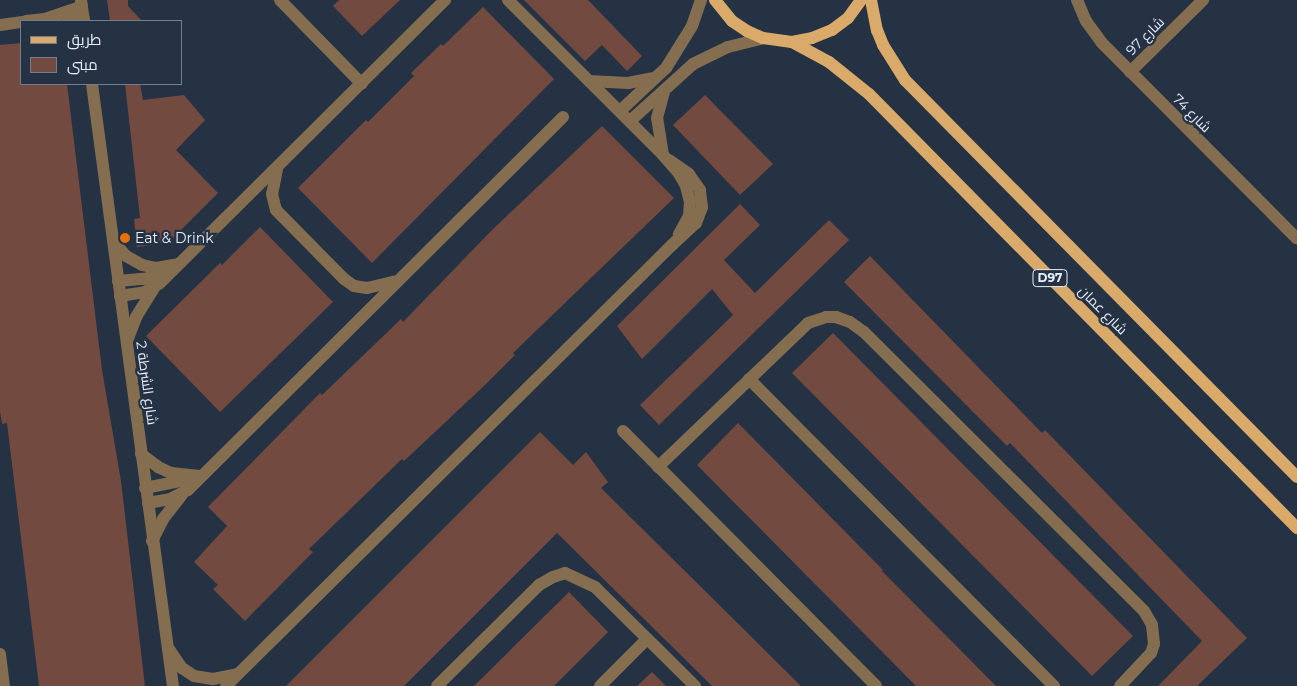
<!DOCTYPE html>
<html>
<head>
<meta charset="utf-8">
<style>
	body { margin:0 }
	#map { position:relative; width:1297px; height:686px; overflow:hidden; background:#243243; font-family:Montserrat,Cairo,sans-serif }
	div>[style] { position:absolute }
	.building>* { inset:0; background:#724a3f }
	.minor>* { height:12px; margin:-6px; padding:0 6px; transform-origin:6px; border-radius:6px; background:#856e50 }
	.major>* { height:12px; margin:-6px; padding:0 6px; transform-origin:6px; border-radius:6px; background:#d9aa69 }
	.dots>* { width:14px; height:14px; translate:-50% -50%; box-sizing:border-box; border:2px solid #243243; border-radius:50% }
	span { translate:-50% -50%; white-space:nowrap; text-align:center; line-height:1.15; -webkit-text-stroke:4.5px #243243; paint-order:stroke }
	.shield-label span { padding:1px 4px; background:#243243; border:1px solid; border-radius:4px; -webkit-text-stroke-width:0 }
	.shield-label { font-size:12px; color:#e7f0fc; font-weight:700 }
	.street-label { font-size:14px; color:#e7f0fc }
	.poi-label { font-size:14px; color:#e7f0fc }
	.left { translate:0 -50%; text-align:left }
	.legend { position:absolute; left:20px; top:20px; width:162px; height:65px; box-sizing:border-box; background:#243243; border:1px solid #727e8d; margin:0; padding:6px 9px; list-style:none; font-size:15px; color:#e7f0fc }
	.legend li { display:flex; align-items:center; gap:10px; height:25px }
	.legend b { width:25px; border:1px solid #727e8d }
</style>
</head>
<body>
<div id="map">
	<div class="building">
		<i style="clip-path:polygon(107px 0,128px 0,128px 6px,142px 21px,110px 21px)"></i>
		<i style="clip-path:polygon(339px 0,400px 0,362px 36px,333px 6px)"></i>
		<i style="clip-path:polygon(524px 0,588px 0,642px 56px,627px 71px,602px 45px,585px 61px)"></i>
		<i style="clip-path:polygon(483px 7px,554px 79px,372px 263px,298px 188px,366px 120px,368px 122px,414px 76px,411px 73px,441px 44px,443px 46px)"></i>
		<i style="clip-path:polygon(21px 43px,21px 84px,67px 84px,102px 370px,121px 481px,145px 686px,39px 686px,7px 423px,2px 424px,0 411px,0 45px)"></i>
		<i style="clip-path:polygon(125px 84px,140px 84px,143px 100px,184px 95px,205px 120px,176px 150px,218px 193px,169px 242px,137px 247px,134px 219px,140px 218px)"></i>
		<i style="clip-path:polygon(705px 95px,773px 164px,740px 195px,673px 125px)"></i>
		<i style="clip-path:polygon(602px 126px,674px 198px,513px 353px,515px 355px,486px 384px,404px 461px,402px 459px,309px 549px,313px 552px,245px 621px,213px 589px,218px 585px,194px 562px,227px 526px,208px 507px,320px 393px,322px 395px,401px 319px,403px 322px,492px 230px)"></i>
		<i style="clip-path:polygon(740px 204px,760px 225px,724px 260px,755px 293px,829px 220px,849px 240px,659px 425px,640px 405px,733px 315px,712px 289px,642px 359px,617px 326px)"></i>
		<i style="clip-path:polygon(260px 227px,333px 302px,220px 412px,146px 336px,220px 263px,222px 265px)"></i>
		<i style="clip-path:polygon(870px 256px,1042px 433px,1045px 430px,1247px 638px,1197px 686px,1158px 686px,1202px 641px,1010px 443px,1007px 446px,844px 282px)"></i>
		<i style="clip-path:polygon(833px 333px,1133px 636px,1092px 676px,792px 373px)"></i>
		<i style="clip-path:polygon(738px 423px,883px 570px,882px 571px,996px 686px,916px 686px,697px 465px)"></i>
		<i style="clip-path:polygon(540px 432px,573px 465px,586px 452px,608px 482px,601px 488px,801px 686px,712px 686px,557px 533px,404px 686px,286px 686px)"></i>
		<i style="clip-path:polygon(569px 592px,608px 632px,554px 686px,474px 686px)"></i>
		<i style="clip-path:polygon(652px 672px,666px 686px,637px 686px)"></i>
	</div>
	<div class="minor">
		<i style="left:81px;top:0;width:21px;rotate:82deg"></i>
		<i style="left:280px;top:0;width:117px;rotate:45.7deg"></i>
		<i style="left:508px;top:0;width:219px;rotate:45deg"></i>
		<i style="left:663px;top:155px;width:23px;rotate:49deg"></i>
		<i style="left:678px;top:172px;width:16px;rotate:60deg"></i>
		<i style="left:686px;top:186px;width:16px;rotate:76deg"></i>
		<i style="left:690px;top:202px;width:14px;rotate:94deg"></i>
		<i style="left:689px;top:216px;width:21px;rotate:119deg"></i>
		<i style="left:1077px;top:0;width:23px;rotate:67deg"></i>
		<i style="left:1086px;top:21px;width:27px;rotate:54deg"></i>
		<i style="left:1102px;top:43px;width:276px;rotate:45.1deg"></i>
		<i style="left:26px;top:21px;width:19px;rotate:-6deg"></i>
		<i style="left:45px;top:19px;width:39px;rotate:-19deg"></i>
		<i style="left:68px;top:21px;width:16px;rotate:-7deg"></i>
		<i style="left:0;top:25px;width:21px;rotate:-8deg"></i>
		<i style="left:1130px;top:72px;width:103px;rotate:-44.6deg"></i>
		<i style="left:589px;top:81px;width:39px;rotate:3deg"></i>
		<i style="left:628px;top:83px;width:25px;rotate:-11deg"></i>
		<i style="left:92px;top:84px;width:607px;rotate:82.34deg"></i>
		<i style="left:620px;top:111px;width:63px;rotate:-43.1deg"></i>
		<i style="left:666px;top:68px;width:49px;rotate:-58.2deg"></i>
		<i style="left:692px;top:26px;width:28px;rotate:-71deg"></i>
		<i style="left:630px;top:121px;width:85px;rotate:-42.1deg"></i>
		<i style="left:693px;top:64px;width:39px;rotate:-26deg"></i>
		<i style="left:728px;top:47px;width:36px;rotate:-14deg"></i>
		<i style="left:663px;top:155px;width:37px;rotate:-99deg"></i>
		<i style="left:657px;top:118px;width:28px;rotate:-75deg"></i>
		<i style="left:277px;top:169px;width:25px;rotate:101deg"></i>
		<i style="left:272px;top:194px;width:16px;rotate:76deg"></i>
		<i style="left:276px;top:210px;width:97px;rotate:45.4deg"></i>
		<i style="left:344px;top:279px;width:12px;rotate:35deg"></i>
		<i style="left:354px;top:286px;width:13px;rotate:9deg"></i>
		<i style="left:367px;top:288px;width:28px;rotate:-13deg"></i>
		<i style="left:113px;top:241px;width:20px;rotate:49deg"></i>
		<i style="left:126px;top:256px;width:18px;rotate:29deg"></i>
		<i style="left:142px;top:265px;width:14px;rotate:12deg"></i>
		<i style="left:156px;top:268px;width:22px;rotate:-10deg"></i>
		<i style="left:118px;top:281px;width:25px;rotate:-5deg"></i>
		<i style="left:143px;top:279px;width:27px;rotate:-13deg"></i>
		<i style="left:120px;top:296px;width:25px;rotate:-9deg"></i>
		<i style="left:145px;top:292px;width:17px;rotate:-31deg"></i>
		<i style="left:160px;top:283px;width:402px;rotate:-44.8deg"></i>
		<i style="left:127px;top:341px;width:26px;rotate:-69deg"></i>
		<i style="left:136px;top:317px;width:34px;rotate:-58deg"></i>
		<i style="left:749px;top:379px;width:433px;rotate:45.2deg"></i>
		<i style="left:623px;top:431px;width:359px;rotate:45.2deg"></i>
		<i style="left:141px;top:454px;width:21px;rotate:37deg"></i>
		<i style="left:158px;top:467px;width:14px;rotate:25deg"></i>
		<i style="left:171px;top:473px;width:29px;rotate:6deg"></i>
		<i style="left:658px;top:467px;width:208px;rotate:-43.8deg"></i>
		<i style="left:808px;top:323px;width:19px;rotate:-18deg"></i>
		<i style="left:826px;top:317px;width:10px"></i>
		<i style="left:836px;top:317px;width:15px;rotate:20deg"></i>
		<i style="left:850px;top:322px;width:17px;rotate:36deg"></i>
		<i style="left:864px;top:332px;width:395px;rotate:44.9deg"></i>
		<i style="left:1144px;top:611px;width:16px;rotate:60deg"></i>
		<i style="left:1152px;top:625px;width:19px;rotate:84deg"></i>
		<i style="left:1154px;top:644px;width:9px;rotate:108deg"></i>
		<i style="left:1151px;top:653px;width:45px;rotate:133.2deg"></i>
		<i style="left:145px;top:488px;width:47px;rotate:-11.1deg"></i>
		<i style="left:148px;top:503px;width:22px;rotate:-10deg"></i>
		<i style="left:170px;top:499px;width:20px;rotate:-27deg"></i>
		<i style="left:188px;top:490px;width:529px;rotate:-44.85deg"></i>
		<i style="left:152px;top:541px;width:25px;rotate:-63deg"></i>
		<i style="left:163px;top:519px;width:31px;rotate:-52deg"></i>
		<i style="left:169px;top:649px;width:23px;rotate:56deg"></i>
		<i style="left:182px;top:668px;width:14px;rotate:34deg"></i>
		<i style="left:194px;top:676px;width:19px;rotate:9deg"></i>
		<i style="left:213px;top:679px;width:25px;rotate:-11deg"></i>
		<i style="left:0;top:654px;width:32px;rotate:83deg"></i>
		<i style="left:226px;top:686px;width:627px;rotate:-44.68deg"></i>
		<i style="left:672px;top:245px;width:33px;rotate:-43deg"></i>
		<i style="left:696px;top:223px;width:17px;rotate:-69deg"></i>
		<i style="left:702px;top:207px;width:17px;rotate:-97deg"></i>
		<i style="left:700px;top:190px;width:19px;rotate:-125deg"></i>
		<i style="left:689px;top:174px;width:24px;rotate:-145deg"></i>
		<i style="left:437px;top:686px;width:144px;rotate:-44.7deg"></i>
		<i style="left:539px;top:585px;width:16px;rotate:-30deg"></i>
		<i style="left:553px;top:577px;width:13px;rotate:-18deg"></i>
		<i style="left:565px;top:573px;width:33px;rotate:25deg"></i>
		<i style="left:595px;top:587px;width:141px;rotate:44.7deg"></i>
		<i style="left:600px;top:686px;width:66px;rotate:-45deg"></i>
	</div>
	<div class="major">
		<i style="left:715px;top:0;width:27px;rotate:51deg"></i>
		<i style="left:732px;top:21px;width:18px;rotate:34deg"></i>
		<i style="left:747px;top:31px;width:17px;rotate:24deg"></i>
		<i style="left:763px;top:38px;width:29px;rotate:8deg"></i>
		<i style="left:792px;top:42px;width:20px;rotate:-11deg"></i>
		<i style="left:812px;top:38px;width:22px;rotate:-22deg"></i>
		<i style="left:832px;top:30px;width:20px;rotate:-37deg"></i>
		<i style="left:848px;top:18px;width:22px;rotate:-54deg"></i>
		<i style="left:871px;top:0;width:31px;rotate:79deg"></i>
		<i style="left:877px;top:30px;width:16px;rotate:68deg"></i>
		<i style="left:883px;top:45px;width:41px;rotate:57.8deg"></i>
		<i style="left:905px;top:80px;width:558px;rotate:45.36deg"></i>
		<i style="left:792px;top:42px;width:42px;rotate:28.4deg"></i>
		<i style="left:829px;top:62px;width:51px;rotate:38.7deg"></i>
		<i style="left:869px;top:94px;width:610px;rotate:45.4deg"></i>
	</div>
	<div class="dots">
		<i style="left:125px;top:238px;background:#e8710a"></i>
	</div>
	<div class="shield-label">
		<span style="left:1050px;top:278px">D97</span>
	</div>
	<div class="street-label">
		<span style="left:1145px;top:36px;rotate:-45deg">شارع 97</span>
		<span style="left:1192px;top:113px;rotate:45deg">شارع 74</span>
		<span style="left:1103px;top:310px;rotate:45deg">شارع عمان</span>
		<span style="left:147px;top:383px;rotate:82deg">شارع الشرطة 2</span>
	</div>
	<div class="poi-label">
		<span class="left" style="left:135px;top:238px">Eat &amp; Drink</span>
	</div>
	<ul class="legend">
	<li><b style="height:6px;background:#d9aa69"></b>طريق</li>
	<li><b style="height:14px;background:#724a3f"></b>مبنى</li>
	</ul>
</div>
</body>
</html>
